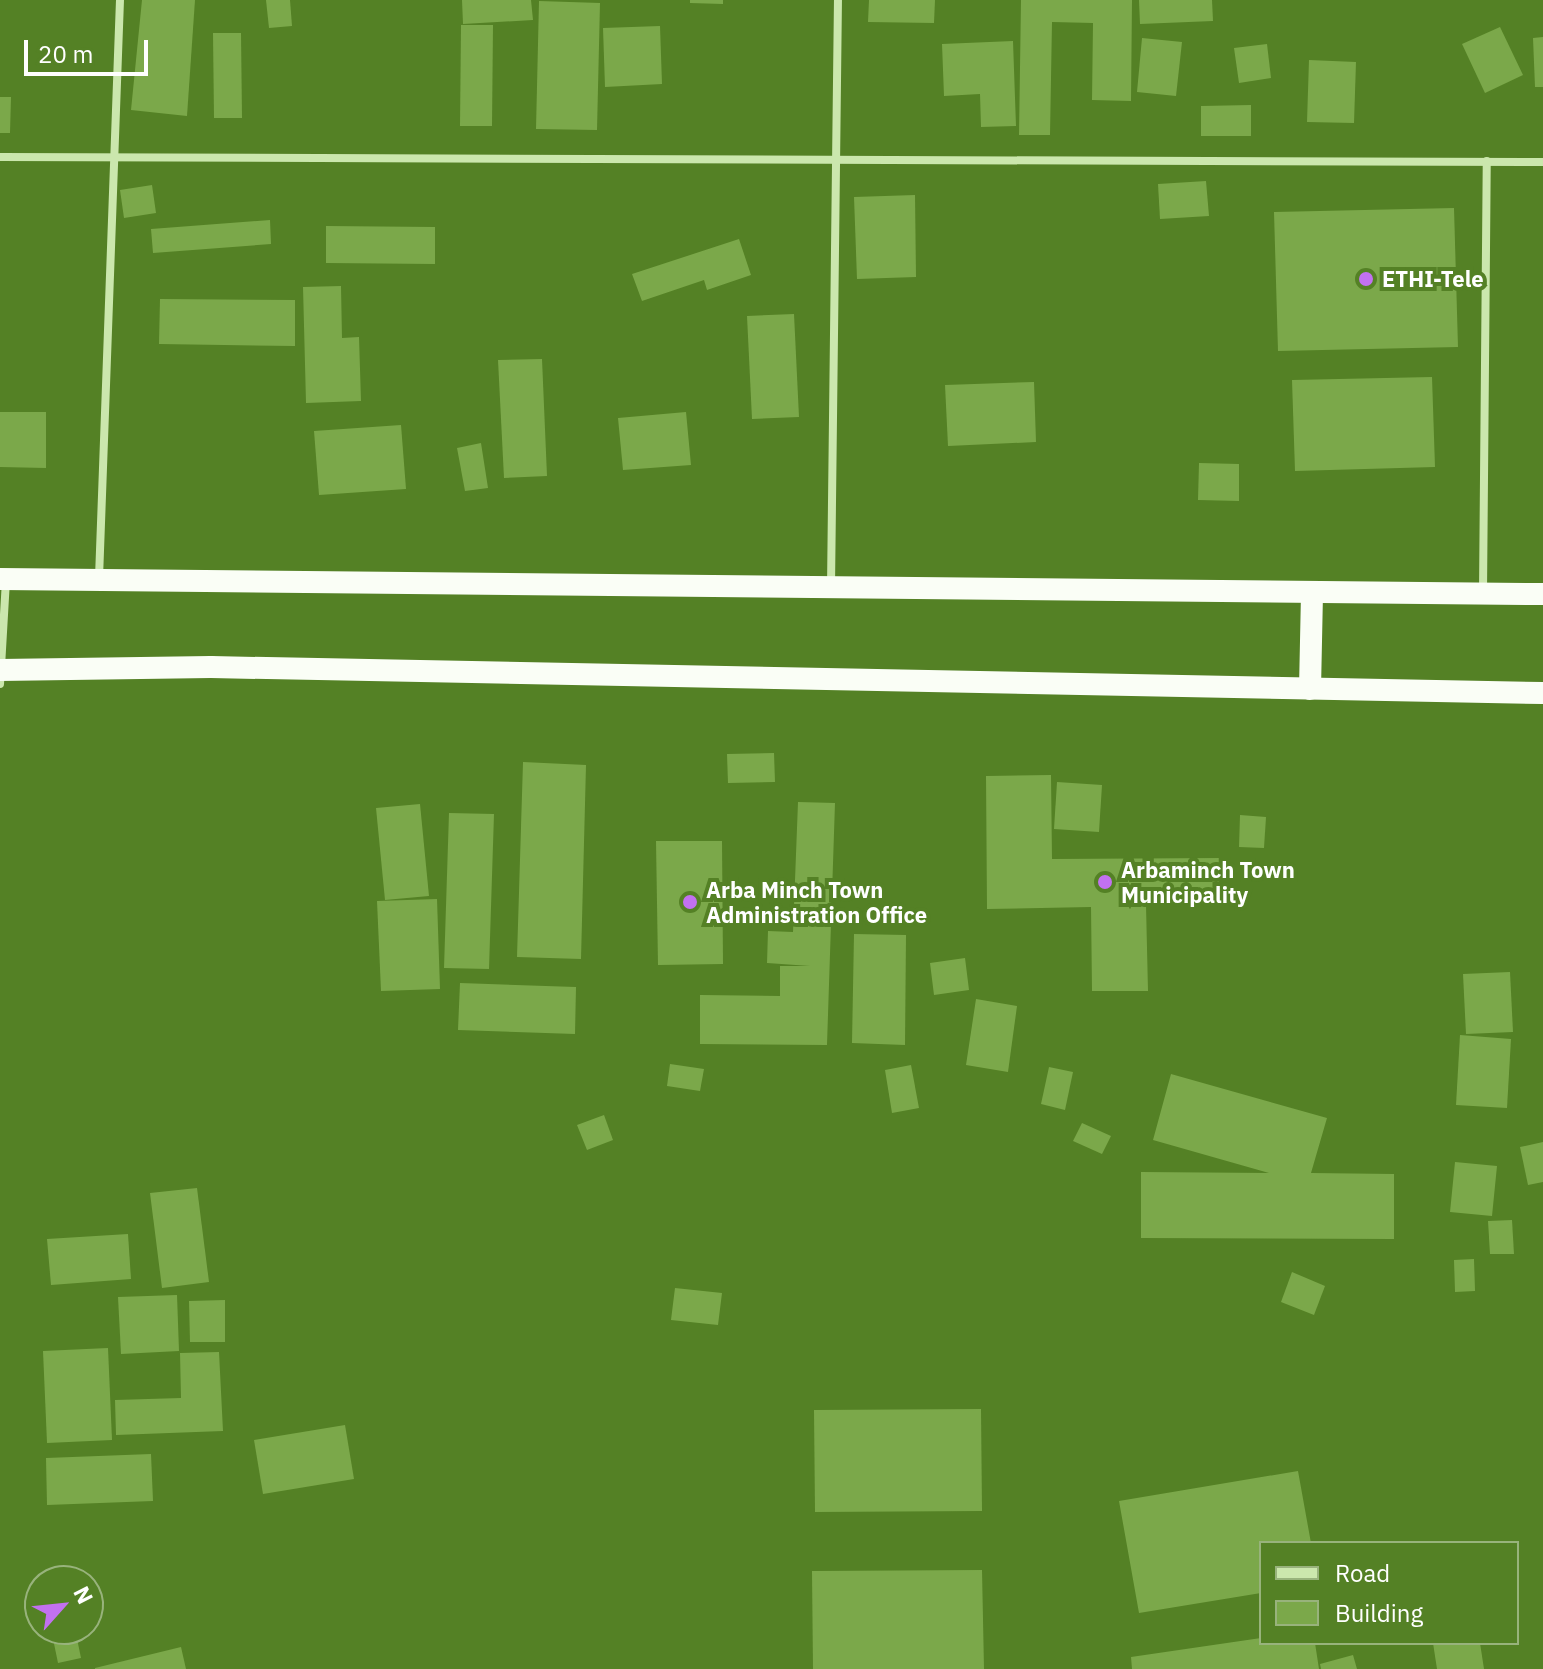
<!DOCTYPE html>
<html>
<head>
<meta charset="utf-8">
<style>
	body { margin:0 }
	#map { position:relative; width:1543px; height:1669px; overflow:hidden; background:#548125; font-family:"IBM Plex Sans",sans-serif }
	div>[style] { position:absolute }
	.building>* { inset:0; background:#7ba84a }
	.minor>* { height:8px; margin:-4px; padding:0 4px; transform-origin:4px; border-radius:4px; background:#cbe7ad }
	.trunk>* { height:22px; margin:-11px; padding:0 11px; transform-origin:11px; border-radius:11px; background:#fafef6 }
	.dots>* { width:22px; height:22px; translate:-50% -50%; box-sizing:border-box; border:4px solid #548125; border-radius:50% }
	span { translate:-50% -50%; white-space:nowrap; text-align:center; line-height:1.15; -webkit-text-stroke:8px #548125; paint-order:stroke }
	.poi-label { font-size:22px; color:#fff; font-weight:700 }
	.left { translate:0 -50%; text-align:left }
	.legend { position:absolute; left:1259px; top:1541px; width:260px; height:104px; box-sizing:border-box; background:#548125; border:2px solid #98b37c; margin:0; padding:10px 14px; list-style:none; font-size:24px; color:#fff }
	.legend li { display:flex; align-items:center; gap:16px; height:40px }
	.legend b { width:40px; border:2px solid #98b37c }
	.north { position:absolute; left:24px; top:1565px; width:80px; height:80px; box-sizing:border-box; background:#548125; border:2px solid #98b37c; border-radius:50%; rotate:63deg; font-size:22px; font-weight:700; line-height:32px; text-align:center; color:#fff }
	.north::after { content:''; display:block; margin:auto; width:28px; height:36px; background:#c271f0; clip-path:polygon(50% 0,100% 100%,50% 72%,0 100%) }
	.scale { position:absolute; left:24px; top:40px; width:124px; height:36px; box-sizing:border-box; border:4px solid #fff; border-top:0; padding-left:10px; font-size:24px; line-height:28px; white-space:nowrap; color:#fff; -webkit-text-stroke:6px #548125; paint-order:stroke }
</style>
</head>
<body>
<div id="map">
	<div class="building">
		<i style="clip-path:polygon(142px 0,195px 0,187px 116px,131px 110px)"></i>
		<i style="clip-path:polygon(266px 0,290px 0,292px 26px,269px 28px)"></i>
		<i style="clip-path:polygon(462px 0,531px 0,533px 20px,463px 24px)"></i>
		<i style="clip-path:polygon(690px 0,723px 0,723px 4px,690px 3px)"></i>
		<i style="clip-path:polygon(869px 0,935px 0,934px 23px,868px 22px)"></i>
		<i style="clip-path:polygon(1021px 0,1132px 0,1131px 101px,1092px 100px,1093px 23px,1052px 22px,1050px 135px,1019px 135px)"></i>
		<i style="clip-path:polygon(1139px 0,1212px 0,1213px 21px,1140px 24px)"></i>
		<i style="clip-path:polygon(539px 1px,600px 3px,597px 130px,536px 129px)"></i>
		<i style="clip-path:polygon(461px 25px,493px 25px,492px 126px,460px 126px)"></i>
		<i style="clip-path:polygon(660px 26px,662px 84px,605px 87px,603px 28px)"></i>
		<i style="clip-path:polygon(1500px 27px,1523px 75px,1485px 93px,1462px 44px)"></i>
		<i style="clip-path:polygon(213px 33px,241px 33px,242px 118px,214px 118px)"></i>
		<i style="clip-path:polygon(1543px 37px,1543px 87px,1535px 87px,1533px 38px)"></i>
		<i style="clip-path:polygon(1142px 38px,1182px 42px,1176px 96px,1137px 92px)"></i>
		<i style="clip-path:polygon(1013px 41px,1016px 126px,981px 127px,980px 94px,944px 96px,942px 44px)"></i>
		<i style="clip-path:polygon(1267px 44px,1271px 78px,1239px 83px,1234px 48px)"></i>
		<i style="clip-path:polygon(1309px 60px,1356px 62px,1354px 123px,1307px 122px)"></i>
		<i style="clip-path:polygon(0 97px,11px 97px,10px 133px,0 133px)"></i>
		<i style="clip-path:polygon(1251px 105px,1251px 136px,1201px 136px,1201px 106px)"></i>
		<i style="clip-path:polygon(1206px 181px,1209px 216px,1160px 219px,1158px 184px)"></i>
		<i style="clip-path:polygon(152px 185px,156px 213px,124px 218px,120px 190px)"></i>
		<i style="clip-path:polygon(915px 195px,916px 277px,857px 279px,854px 197px)"></i>
		<i style="clip-path:polygon(1454px 208px,1458px 347px,1278px 351px,1274px 212px)"></i>
		<i style="clip-path:polygon(270px 220px,271px 244px,153px 253px,151px 229px)"></i>
		<i style="clip-path:polygon(326px 226px,435px 227px,435px 264px,326px 263px)"></i>
		<i style="clip-path:polygon(739px 239px,751px 275px,707px 290px,704px 280px,642px 301px,632px 274px)"></i>
		<i style="clip-path:polygon(341px 286px,342px 338px,359px 337px,361px 401px,306px 403px,303px 287px)"></i>
		<i style="clip-path:polygon(160px 299px,295px 300px,295px 346px,159px 344px)"></i>
		<i style="clip-path:polygon(794px 314px,799px 417px,752px 419px,747px 316px)"></i>
		<i style="clip-path:polygon(542px 359px,547px 476px,504px 478px,498px 360px)"></i>
		<i style="clip-path:polygon(1432px 377px,1435px 467px,1295px 471px,1292px 380px)"></i>
		<i style="clip-path:polygon(1034px 382px,1036px 442px,948px 446px,945px 385px)"></i>
		<i style="clip-path:polygon(0 412px,46px 412px,46px 468px,0 467px)"></i>
		<i style="clip-path:polygon(686px 412px,691px 465px,623px 470px,618px 418px)"></i>
		<i style="clip-path:polygon(401px 425px,406px 489px,319px 495px,314px 431px)"></i>
		<i style="clip-path:polygon(481px 443px,488px 488px,465px 491px,457px 448px)"></i>
		<i style="clip-path:polygon(1199px 463px,1239px 464px,1239px 501px,1198px 500px)"></i>
		<i style="clip-path:polygon(774px 753px,775px 782px,728px 783px,727px 754px)"></i>
		<i style="clip-path:polygon(523px 762px,586px 765px,581px 959px,517px 957px)"></i>
		<i style="clip-path:polygon(1051px 775px,1052px 859px,1222px 858px,1223px 904px,1146px 905px,1148px 991px,1092px 991px,1091px 907px,987px 909px,986px 776px)"></i>
		<i style="clip-path:polygon(1057px 782px,1102px 785px,1099px 832px,1054px 829px)"></i>
		<i style="clip-path:polygon(798px 802px,835px 803px,827px 1045px,700px 1044px,700px 995px,780px 996px,780px 966px,810px 966px,767px 963px,768px 931px,793px 932px)"></i>
		<i style="clip-path:polygon(420px 804px,429px 896px,385px 900px,376px 808px)"></i>
		<i style="clip-path:polygon(449px 813px,494px 814px,489px 969px,444px 968px)"></i>
		<i style="clip-path:polygon(1240px 815px,1266px 817px,1264px 848px,1239px 847px)"></i>
		<i style="clip-path:polygon(656px 841px,722px 841px,723px 964px,658px 965px)"></i>
		<i style="clip-path:polygon(437px 899px,440px 989px,381px 991px,377px 901px)"></i>
		<i style="clip-path:polygon(854px 934px,906px 935px,905px 1045px,852px 1043px)"></i>
		<i style="clip-path:polygon(965px 958px,969px 990px,934px 995px,930px 963px)"></i>
		<i style="clip-path:polygon(1510px 972px,1513px 1032px,1466px 1034px,1463px 974px)"></i>
		<i style="clip-path:polygon(460px 983px,576px 987px,575px 1034px,458px 1030px)"></i>
		<i style="clip-path:polygon(976px 999px,1017px 1006px,1008px 1072px,966px 1065px)"></i>
		<i style="clip-path:polygon(1460px 1035px,1511px 1039px,1507px 1108px,1456px 1105px)"></i>
		<i style="clip-path:polygon(670px 1064px,704px 1069px,700px 1091px,667px 1086px)"></i>
		<i style="clip-path:polygon(911px 1065px,919px 1108px,892px 1113px,885px 1070px)"></i>
		<i style="clip-path:polygon(1049px 1067px,1073px 1072px,1065px 1110px,1041px 1104px)"></i>
		<i style="clip-path:polygon(1171px 1074px,1327px 1118px,1311px 1173px,1394px 1174px,1394px 1239px,1141px 1238px,1141px 1172px,1269px 1173px,1153px 1140px)"></i>
		<i style="clip-path:polygon(604px 1115px,613px 1140px,587px 1150px,577px 1125px)"></i>
		<i style="clip-path:polygon(1082px 1123px,1111px 1136px,1102px 1154px,1073px 1141px)"></i>
		<i style="clip-path:polygon(1543px 1142px,1543px 1182px,1528px 1185px,1520px 1147px)"></i>
		<i style="clip-path:polygon(1455px 1162px,1497px 1166px,1492px 1216px,1450px 1212px)"></i>
		<i style="clip-path:polygon(197px 1188px,209px 1282px,162px 1288px,150px 1193px)"></i>
		<i style="clip-path:polygon(1512px 1220px,1514px 1254px,1490px 1254px,1488px 1221px)"></i>
		<i style="clip-path:polygon(128px 1234px,131px 1279px,51px 1285px,47px 1239px)"></i>
		<i style="clip-path:polygon(1474px 1259px,1475px 1291px,1455px 1292px,1454px 1260px)"></i>
		<i style="clip-path:polygon(1292px 1272px,1325px 1286px,1314px 1315px,1281px 1302px)"></i>
		<i style="clip-path:polygon(675px 1288px,722px 1293px,718px 1325px,671px 1320px)"></i>
		<i style="clip-path:polygon(177px 1295px,179px 1351px,121px 1354px,118px 1297px)"></i>
		<i style="clip-path:polygon(225px 1300px,225px 1342px,190px 1342px,189px 1301px)"></i>
		<i style="clip-path:polygon(108px 1348px,112px 1440px,47px 1443px,43px 1351px)"></i>
		<i style="clip-path:polygon(219px 1352px,223px 1431px,116px 1435px,115px 1400px,181px 1398px,180px 1353px)"></i>
		<i style="clip-path:polygon(981px 1409px,982px 1511px,815px 1512px,814px 1410px)"></i>
		<i style="clip-path:polygon(345px 1425px,354px 1479px,263px 1494px,254px 1440px)"></i>
		<i style="clip-path:polygon(151px 1454px,153px 1501px,47px 1505px,46px 1458px)"></i>
		<i style="clip-path:polygon(1298px 1471px,1311px 1543px,1261px 1543px,1261px 1593px,1139px 1613px,1119px 1501px)"></i>
		<i style="clip-path:polygon(982px 1570px,984px 1669px,813px 1669px,812px 1571px)"></i>
		<i style="clip-path:polygon(51px 1629px,75px 1629px,81px 1658px,58px 1663px)"></i>
		<i style="clip-path:polygon(1261px 1638px,1261px 1643px,1315px 1643px,1319px 1669px,1132px 1669px,1131px 1657px)"></i>
		<i style="clip-path:polygon(1433px 1643px,1480px 1643px,1484px 1669px,1437px 1669px)"></i>
		<i style="clip-path:polygon(181px 1647px,186px 1669px,95px 1669px,95px 1668px)"></i>
		<i style="clip-path:polygon(1353px 1655px,1357px 1669px,1321px 1669px,1320px 1664px)"></i>
	</div>
	<div class="minor">
		<i style="left:0;top:157px;width:1543px;rotate:0.19deg"></i>
		<i style="left:99px;top:578px;width:578px;rotate:-87.92deg"></i>
		<i style="left:831px;top:587px;width:587px;rotate:-89.32deg"></i>
		<i style="left:1483px;top:592px;width:431px;rotate:-89.5deg"></i>
		<i style="left:0;top:684px;width:104px;rotate:-86.7deg"></i>
	</div>
	<div class="trunk">
		<i style="left:0;top:579px;width:1543px;rotate:0.56deg"></i>
		<i style="left:0;top:670px;width:211px;rotate:-0.8deg"></i>
		<i style="left:211px;top:667px;width:1332px;rotate:1.12deg"></i>
		<i style="left:1310px;top:689px;width:96px;rotate:-88.8deg"></i>
	</div>
	<div class="dots">
		<i style="left:1366px;top:279px;background:#c271f0"></i>
		<i style="left:1105px;top:882px;background:#c271f0"></i>
		<i style="left:690px;top:902px;background:#c271f0"></i>
	</div>
	<div class="poi-label">
		<span class="left" style="left:1382px;top:279px">ETHI-Tele</span>
		<span class="left" style="left:1121px;top:882px">Arbaminch Town<br>Municipality</span>
		<span class="left" style="left:706px;top:902px">Arba Minch Town<br>Administration Office</span>
	</div>
	<ul class="legend">
	<li><b style="height:10px;background:#cbe7ad"></b>Road</li>
	<li><b style="height:22px;background:#7ba84a"></b>Building</li>
	</ul>
	<div class="north">N</div>
	<div class="scale">20 m</div>
</div>
</body>
</html>
